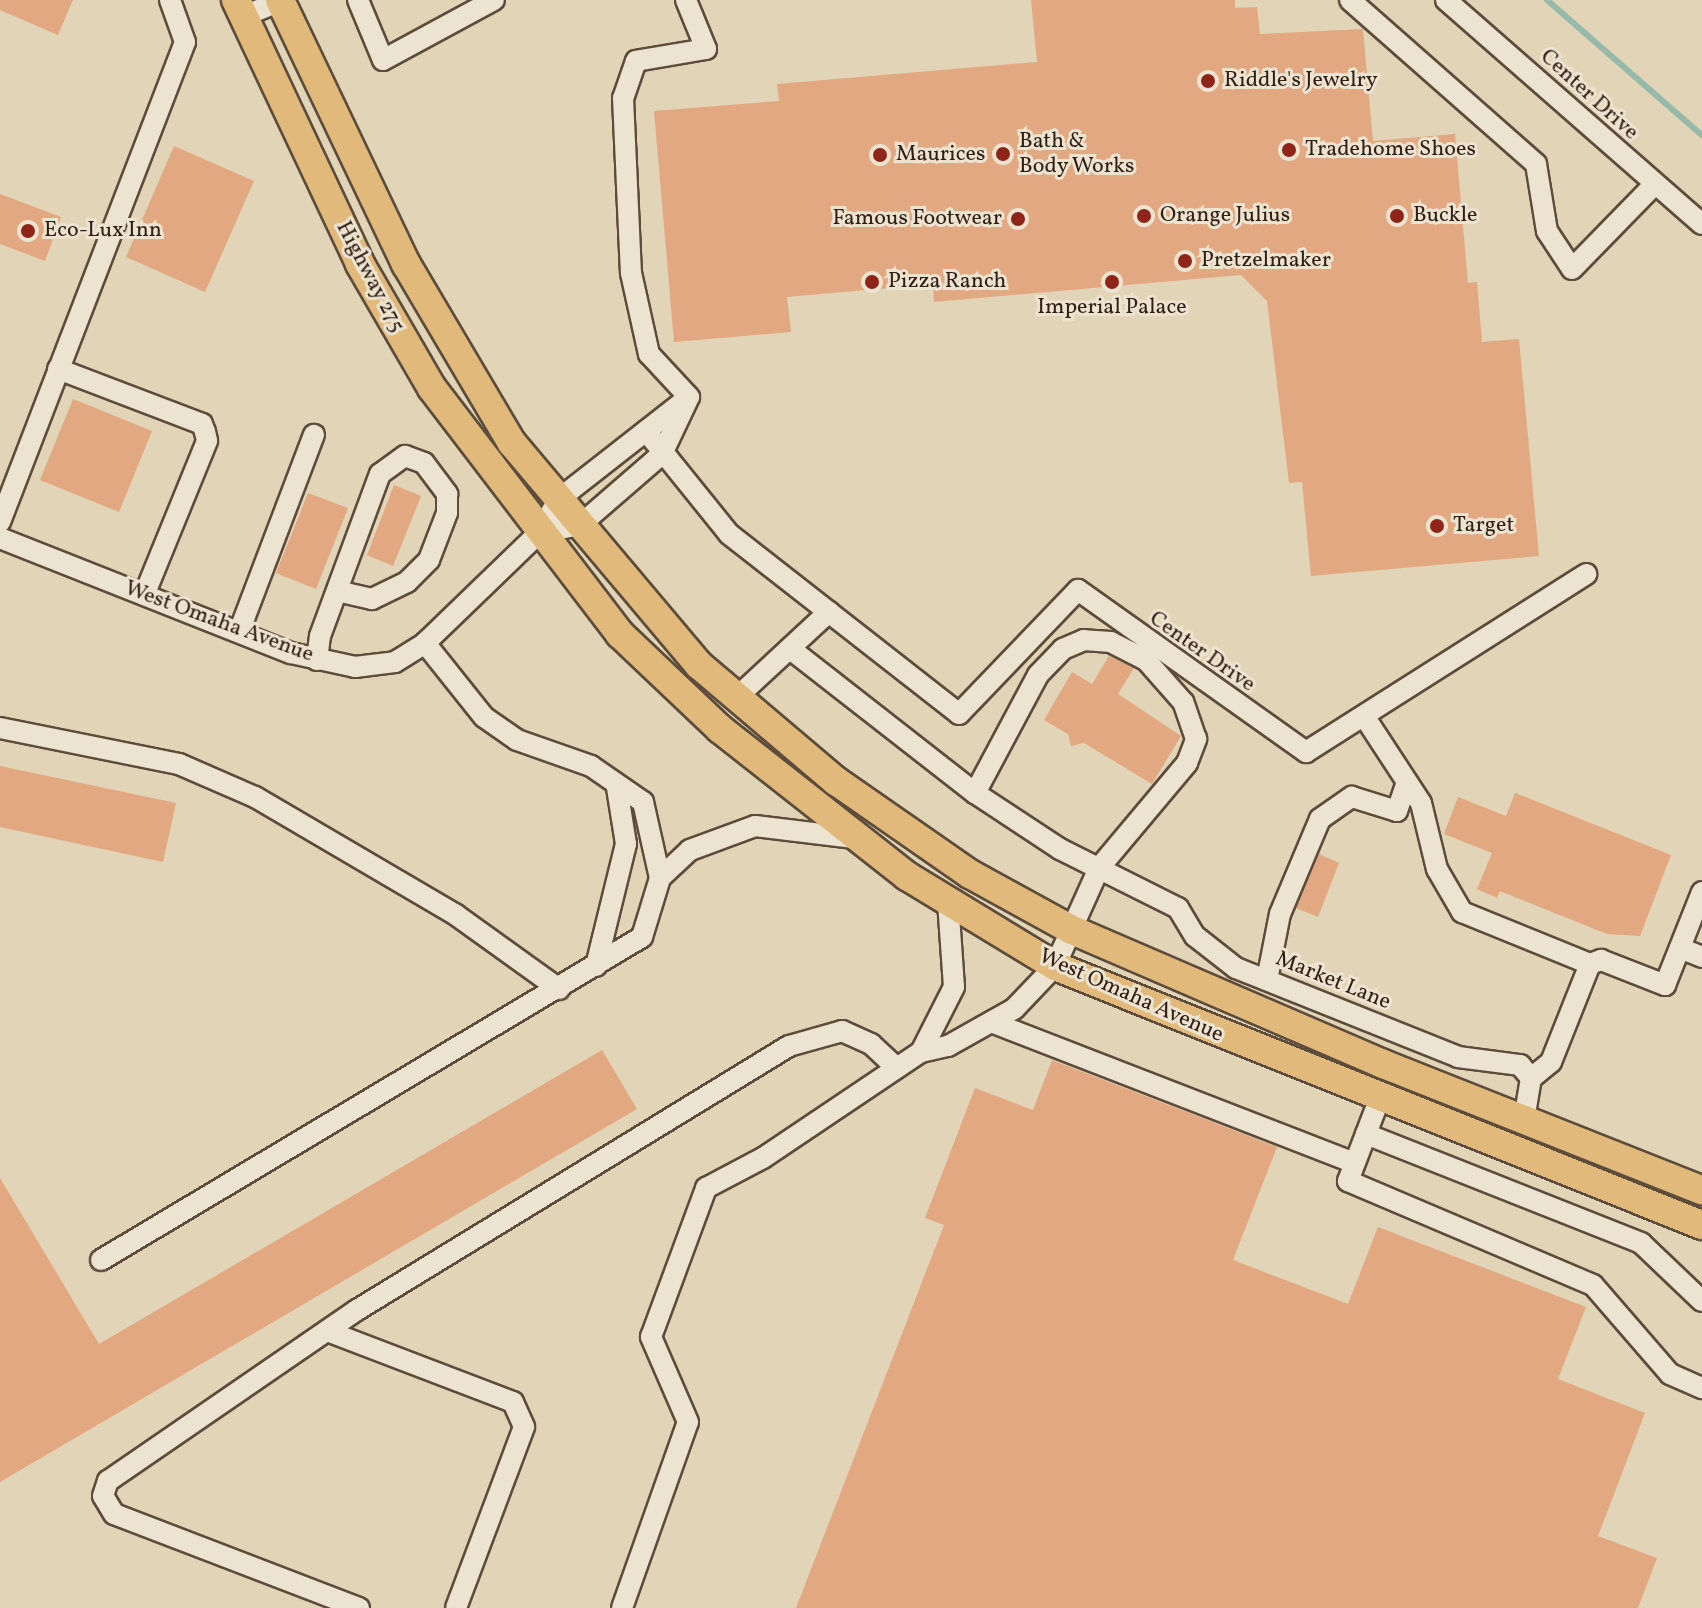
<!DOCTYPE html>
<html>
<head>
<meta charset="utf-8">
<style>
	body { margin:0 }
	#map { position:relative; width:1702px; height:1608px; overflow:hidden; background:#e2d4b6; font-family:Vollkorn,serif }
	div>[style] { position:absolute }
	.stream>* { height:6px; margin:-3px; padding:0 3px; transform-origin:3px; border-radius:3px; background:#96b9a9 }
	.building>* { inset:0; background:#e1a881 }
	.roads { filter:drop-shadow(2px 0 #5d4c3c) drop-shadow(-2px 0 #5d4c3c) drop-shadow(0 2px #5d4c3c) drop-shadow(0 -2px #5d4c3c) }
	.minor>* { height:20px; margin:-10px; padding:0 10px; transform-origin:10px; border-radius:10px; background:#ece3d0 }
	.highway>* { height:28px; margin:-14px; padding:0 14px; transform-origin:14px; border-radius:14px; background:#e1ba7b }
	.dots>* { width:22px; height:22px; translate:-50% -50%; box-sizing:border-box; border:4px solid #ece3d0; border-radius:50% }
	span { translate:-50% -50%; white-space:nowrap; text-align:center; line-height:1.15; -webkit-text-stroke:6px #ece3d0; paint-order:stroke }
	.poi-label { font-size:22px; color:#311f14 }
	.left { translate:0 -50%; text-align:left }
	.right { translate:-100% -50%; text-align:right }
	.street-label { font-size:22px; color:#311f14 }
</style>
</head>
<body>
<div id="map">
	<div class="stream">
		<i style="left:1547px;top:0;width:206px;rotate:41.1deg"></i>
	</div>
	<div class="building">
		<i style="clip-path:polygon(0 0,73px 0,58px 35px,0 10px)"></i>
		<i style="clip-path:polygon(1031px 0,1235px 0,1235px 8px,1257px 7px,1260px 34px,1363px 29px,1373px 141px,1455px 134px,1468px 283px,1477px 282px,1482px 342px,1519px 339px,1539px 556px,1311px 576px,1302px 482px,1289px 483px,1267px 301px,1241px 275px,934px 302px,933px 284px,787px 297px,791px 332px,674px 342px,654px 111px,779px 101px,777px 84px,1037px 62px)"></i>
		<i style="clip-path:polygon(174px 146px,254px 181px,205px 292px,126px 257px)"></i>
		<i style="clip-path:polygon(0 194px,61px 217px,45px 261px,0 244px)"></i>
		<i style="clip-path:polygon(73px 399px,152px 431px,119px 512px,40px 480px)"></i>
		<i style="clip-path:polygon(394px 485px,421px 496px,393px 566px,367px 555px)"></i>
		<i style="clip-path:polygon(308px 493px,348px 508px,316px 589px,276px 573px)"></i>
		<i style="clip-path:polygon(1109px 656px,1134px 668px,1118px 694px,1181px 736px,1152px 784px,1084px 743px,1071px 746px,1068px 734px,1044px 720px,1072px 672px,1092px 684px)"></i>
		<i style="clip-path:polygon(0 766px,176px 803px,163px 862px,0 827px)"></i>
		<i style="clip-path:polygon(1515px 793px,1671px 855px,1640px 936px,1607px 934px,1500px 891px,1497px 898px,1477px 889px,1492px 853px,1444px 834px,1458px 797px,1506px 816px)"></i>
		<i style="clip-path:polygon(1319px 854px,1339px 863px,1318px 917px,1296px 908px)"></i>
		<i style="clip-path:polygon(602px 1050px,637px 1109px,0 1482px,0 1178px,99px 1344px)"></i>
		<i style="clip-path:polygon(1052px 1060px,1277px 1147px,1233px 1260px,1348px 1304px,1378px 1227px,1586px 1307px,1558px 1379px,1645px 1413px,1598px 1536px,1657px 1558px,1638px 1608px,796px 1608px,944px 1225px,925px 1218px,975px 1088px,1033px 1110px)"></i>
	</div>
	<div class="roads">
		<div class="minor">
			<i style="left:358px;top:0;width:65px;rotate:67.4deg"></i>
			<i style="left:383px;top:60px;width:126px;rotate:-28.4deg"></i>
			<i style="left:686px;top:0;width:53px;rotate:67.8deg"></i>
			<i style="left:706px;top:49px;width:71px;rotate:170.3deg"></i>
			<i style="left:636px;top:61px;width:39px;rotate:109deg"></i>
			<i style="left:623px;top:98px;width:175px;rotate:87.4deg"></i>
			<i style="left:631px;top:273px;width:83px;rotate:77.5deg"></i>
			<i style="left:649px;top:354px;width:59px;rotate:47.1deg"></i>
			<i style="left:1350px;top:0;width:248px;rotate:41.4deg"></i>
			<i style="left:1536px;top:164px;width:68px;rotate:80.7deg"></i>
			<i style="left:1547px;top:231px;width:45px;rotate:56.7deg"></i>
			<i style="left:1572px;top:269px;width:117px;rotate:-45.7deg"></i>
			<i style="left:1446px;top:0;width:340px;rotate:41.2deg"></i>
			<i style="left:244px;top:16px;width:42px;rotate:-22.3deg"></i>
			<i style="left:58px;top:369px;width:154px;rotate:20.9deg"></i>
			<i style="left:202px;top:424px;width:9px;rotate:69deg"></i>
			<i style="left:205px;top:432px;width:9px;rotate:77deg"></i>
			<i style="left:207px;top:441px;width:166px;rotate:112.2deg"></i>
			<i style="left:646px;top:431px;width:132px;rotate:51.1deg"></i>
			<i style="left:729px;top:534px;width:292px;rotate:38deg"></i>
			<i style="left:959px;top:714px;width:172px;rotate:-46.2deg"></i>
			<i style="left:1078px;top:590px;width:280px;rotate:35.4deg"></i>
			<i style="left:1306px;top:752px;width:332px;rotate:-32.4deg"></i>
			<i style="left:0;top:522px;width:514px;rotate:-68.92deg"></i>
			<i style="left:185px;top:42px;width:45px;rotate:-109.7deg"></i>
			<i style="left:539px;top:533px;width:42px;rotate:-11deg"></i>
			<i style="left:580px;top:525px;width:108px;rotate:-40.9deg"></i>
			<i style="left:662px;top:454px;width:59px;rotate:-64.7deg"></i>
			<i style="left:0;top:538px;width:313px;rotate:21.6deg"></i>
			<i style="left:291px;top:653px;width:66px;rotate:12.3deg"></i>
			<i style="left:355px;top:667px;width:40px;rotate:-7.1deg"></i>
			<i style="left:395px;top:662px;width:36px;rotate:-32deg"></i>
			<i style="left:425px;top:643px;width:158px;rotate:-44deg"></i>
			<i style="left:539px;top:533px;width:39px;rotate:-60deg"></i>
			<i style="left:559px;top:499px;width:165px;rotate:-38.1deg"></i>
			<i style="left:239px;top:632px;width:211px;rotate:-69.2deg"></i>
			<i style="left:793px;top:651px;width:231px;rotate:38deg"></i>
			<i style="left:975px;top:793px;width:102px;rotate:33.4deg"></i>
			<i style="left:1060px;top:849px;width:132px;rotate:26.6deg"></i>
			<i style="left:1178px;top:908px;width:33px;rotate:59deg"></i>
			<i style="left:1195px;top:936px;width:52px;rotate:38deg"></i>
			<i style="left:1236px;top:968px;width:239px;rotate:21.8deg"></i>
			<i style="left:1458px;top:1057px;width:63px;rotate:7.4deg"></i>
			<i style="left:1520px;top:1065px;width:17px;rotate:50deg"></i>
			<i style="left:1531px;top:1078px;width:43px;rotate:99.5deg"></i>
			<i style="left:317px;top:660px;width:24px;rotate:-83deg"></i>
			<i style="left:320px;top:636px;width:173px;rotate:-69.7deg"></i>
			<i style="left:380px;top:474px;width:31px;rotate:-36deg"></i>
			<i style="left:405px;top:456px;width:20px;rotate:20deg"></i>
			<i style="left:424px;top:463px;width:39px;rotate:53deg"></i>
			<i style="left:447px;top:494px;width:19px;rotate:90deg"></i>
			<i style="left:447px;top:513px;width:50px;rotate:111deg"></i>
			<i style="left:429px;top:560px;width:31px;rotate:135deg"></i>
			<i style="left:407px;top:582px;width:39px;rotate:154deg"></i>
			<i style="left:372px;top:599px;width:36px;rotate:-167deg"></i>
			<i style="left:736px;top:698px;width:127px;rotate:-42.8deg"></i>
			<i style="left:1364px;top:716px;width:104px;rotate:56.8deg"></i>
			<i style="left:1421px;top:803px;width:68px;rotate:76.4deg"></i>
			<i style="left:1437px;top:869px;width:50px;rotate:59.8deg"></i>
			<i style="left:1462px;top:912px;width:138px;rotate:22.1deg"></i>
			<i style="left:1590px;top:964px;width:105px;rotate:111.7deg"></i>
			<i style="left:1551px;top:1062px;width:26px;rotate:141deg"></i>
			<i style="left:0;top:728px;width:183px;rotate:11.4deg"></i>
			<i style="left:179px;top:764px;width:83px;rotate:23.5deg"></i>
			<i style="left:255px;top:797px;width:233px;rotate:30.4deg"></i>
			<i style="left:456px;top:915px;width:127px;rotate:35.7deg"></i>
			<i style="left:660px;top:878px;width:41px;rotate:-43deg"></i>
			<i style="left:690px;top:850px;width:69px;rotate:-20.3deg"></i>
			<i style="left:755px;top:826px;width:100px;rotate:6.9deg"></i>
			<i style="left:1680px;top:948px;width:24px;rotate:22deg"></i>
			<i style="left:1590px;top:964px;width:12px;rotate:-20deg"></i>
			<i style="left:1601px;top:960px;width:69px;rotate:21.3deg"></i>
			<i style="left:1665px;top:985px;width:100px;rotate:-68.3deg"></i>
			<i style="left:596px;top:966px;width:126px;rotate:-76.2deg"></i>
			<i style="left:626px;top:844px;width:57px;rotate:-99.1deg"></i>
			<i style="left:1267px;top:980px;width:67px;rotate:-78.9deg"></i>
			<i style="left:1280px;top:914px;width:103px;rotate:-67.2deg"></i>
			<i style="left:1320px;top:819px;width:39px;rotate:-35deg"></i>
			<i style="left:1352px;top:797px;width:47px;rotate:17.3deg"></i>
			<i style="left:1397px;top:811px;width:28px;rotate:-71deg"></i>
			<i style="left:991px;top:1022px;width:390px;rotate:21.2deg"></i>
			<i style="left:921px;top:1052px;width:73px;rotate:-63.1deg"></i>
			<i style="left:954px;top:987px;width:86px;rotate:-94deg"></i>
			<i style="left:1379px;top:1100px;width:87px;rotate:110.9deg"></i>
			<i style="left:1348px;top:1181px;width:266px;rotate:23deg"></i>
			<i style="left:1593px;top:1285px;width:118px;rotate:49.1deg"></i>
			<i style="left:1670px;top:1374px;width:35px;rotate:24deg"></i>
			<i style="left:1366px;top:1134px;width:296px;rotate:21.6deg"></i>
			<i style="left:1641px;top:1243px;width:84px;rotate:43.6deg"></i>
			<i style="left:101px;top:1260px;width:630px;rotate:-30.84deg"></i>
			<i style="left:642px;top:937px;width:62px;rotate:-73deg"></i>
			<i style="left:660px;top:878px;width:78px;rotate:-102.6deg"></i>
			<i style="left:643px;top:802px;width:63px;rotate:-145.3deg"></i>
			<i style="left:591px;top:766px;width:78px;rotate:-160.6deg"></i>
			<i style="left:517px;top:740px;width:40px;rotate:-145.1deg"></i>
			<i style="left:484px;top:717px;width:95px;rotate:-128.6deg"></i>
			<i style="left:327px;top:1331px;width:199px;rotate:20.9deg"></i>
			<i style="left:513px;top:1402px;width:27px;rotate:66deg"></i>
			<i style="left:524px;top:1427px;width:193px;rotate:110.6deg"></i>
			<i style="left:359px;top:1608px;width:262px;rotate:-159deg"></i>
			<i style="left:114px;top:1514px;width:21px;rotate:-121deg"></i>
			<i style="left:103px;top:1496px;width:16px;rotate:-72deg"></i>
			<i style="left:108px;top:1481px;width:302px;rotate:-34.5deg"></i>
			<i style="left:357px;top:1310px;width:506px;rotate:-31.43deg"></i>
			<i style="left:789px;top:1046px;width:55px;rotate:-15.8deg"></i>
			<i style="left:842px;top:1031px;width:32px;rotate:24deg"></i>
			<i style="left:871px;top:1044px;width:35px;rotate:43deg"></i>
			<i style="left:622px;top:1608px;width:197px;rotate:-70.5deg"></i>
			<i style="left:688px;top:1422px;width:93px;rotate:-113.5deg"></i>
			<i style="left:651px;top:1337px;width:159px;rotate:-69.7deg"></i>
			<i style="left:706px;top:1188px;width:64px;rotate:-27.8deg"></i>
			<i style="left:763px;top:1158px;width:190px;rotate:-33.9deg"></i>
			<i style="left:921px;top:1052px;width:28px;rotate:-13deg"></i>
			<i style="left:948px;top:1046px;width:76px;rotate:-29.3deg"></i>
			<i style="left:1014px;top:1009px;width:59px;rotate:-46.4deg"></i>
			<i style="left:1055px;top:966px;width:107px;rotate:-65.8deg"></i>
			<i style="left:1099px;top:868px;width:137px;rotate:-50deg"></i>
			<i style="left:1187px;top:763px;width:26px;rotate:-69deg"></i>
			<i style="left:1196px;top:739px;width:39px;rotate:-109deg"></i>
			<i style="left:1183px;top:702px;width:56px;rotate:-131.4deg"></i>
			<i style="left:1146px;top:660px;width:39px;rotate:-153deg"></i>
			<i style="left:1111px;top:642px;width:27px;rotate:-176deg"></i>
			<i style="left:1084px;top:640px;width:23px;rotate:157deg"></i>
			<i style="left:1063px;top:649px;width:36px;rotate:134deg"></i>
			<i style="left:1038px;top:675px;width:134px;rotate:118.1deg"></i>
		</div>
		<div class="highway">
			<i style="left:236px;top:0;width:292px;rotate:64.8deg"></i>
			<i style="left:360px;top:264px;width:143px;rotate:59.9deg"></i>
			<i style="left:432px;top:388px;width:310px;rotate:52.6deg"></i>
			<i style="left:620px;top:634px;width:138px;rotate:43.5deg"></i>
			<i style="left:720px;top:729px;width:238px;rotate:38.2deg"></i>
			<i style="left:907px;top:876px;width:173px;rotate:31.3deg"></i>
			<i style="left:1055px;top:966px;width:697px;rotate:21.82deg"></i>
			<i style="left:280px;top:0;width:293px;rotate:64.5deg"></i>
			<i style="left:406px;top:264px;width:208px;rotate:59.4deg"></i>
			<i style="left:512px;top:443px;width:290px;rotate:49.9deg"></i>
			<i style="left:699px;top:665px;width:180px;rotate:40.3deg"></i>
			<i style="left:836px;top:781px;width:163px;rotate:34.8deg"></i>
			<i style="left:970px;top:874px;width:116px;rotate:28.8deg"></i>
			<i style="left:1072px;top:930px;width:339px;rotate:23.3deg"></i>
			<i style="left:1383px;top:1064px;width:343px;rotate:21.6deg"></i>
		</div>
	</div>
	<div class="dots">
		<i style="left:1208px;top:81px;background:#8f2418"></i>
		<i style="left:1289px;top:150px;background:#8f2418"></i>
		<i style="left:1003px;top:154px;background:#8f2418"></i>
		<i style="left:880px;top:155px;background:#8f2418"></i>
		<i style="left:1144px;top:216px;background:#8f2418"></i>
		<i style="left:1397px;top:216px;background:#8f2418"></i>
		<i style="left:1018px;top:219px;background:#8f2418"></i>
		<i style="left:28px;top:231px;background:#8f2418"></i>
		<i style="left:1185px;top:261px;background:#8f2418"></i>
		<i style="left:872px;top:282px;background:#8f2418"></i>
		<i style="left:1112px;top:282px;background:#8f2418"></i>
		<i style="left:1437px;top:526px;background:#8f2418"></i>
	</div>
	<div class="poi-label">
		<span class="left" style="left:1224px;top:81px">Riddle's Jewelry</span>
		<span class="left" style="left:1019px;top:154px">Bath &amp;<br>Body Works</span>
		<span class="left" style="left:1305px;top:150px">Tradehome Shoes</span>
		<span class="left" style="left:896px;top:155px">Maurices</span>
		<span class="left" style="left:1160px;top:216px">Orange Julius</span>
		<span class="left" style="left:1413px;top:216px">Buckle</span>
		<span class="right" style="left:1002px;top:219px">Famous Footwear</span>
		<span class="left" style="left:44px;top:231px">Eco-Lux Inn</span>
		<span class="left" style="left:1201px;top:261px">Pretzelmaker</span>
		<span class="left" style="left:888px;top:282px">Pizza Ranch</span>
		<span style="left:1112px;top:308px">Imperial Palace</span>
		<span class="left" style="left:1453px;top:526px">Target</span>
	</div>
	<div class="street-label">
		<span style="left:1589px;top:95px;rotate:42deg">Center Drive</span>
		<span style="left:370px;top:277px;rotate:62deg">Highway 275</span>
		<span style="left:219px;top:622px;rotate:20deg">West Omaha Avenue</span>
		<span style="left:1202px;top:652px;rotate:35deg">Center Drive</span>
		<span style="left:1333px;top:981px;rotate:22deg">Market Lane</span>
		<span style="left:1131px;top:996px;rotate:24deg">West Omaha Avenue</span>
	</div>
</div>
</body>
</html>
